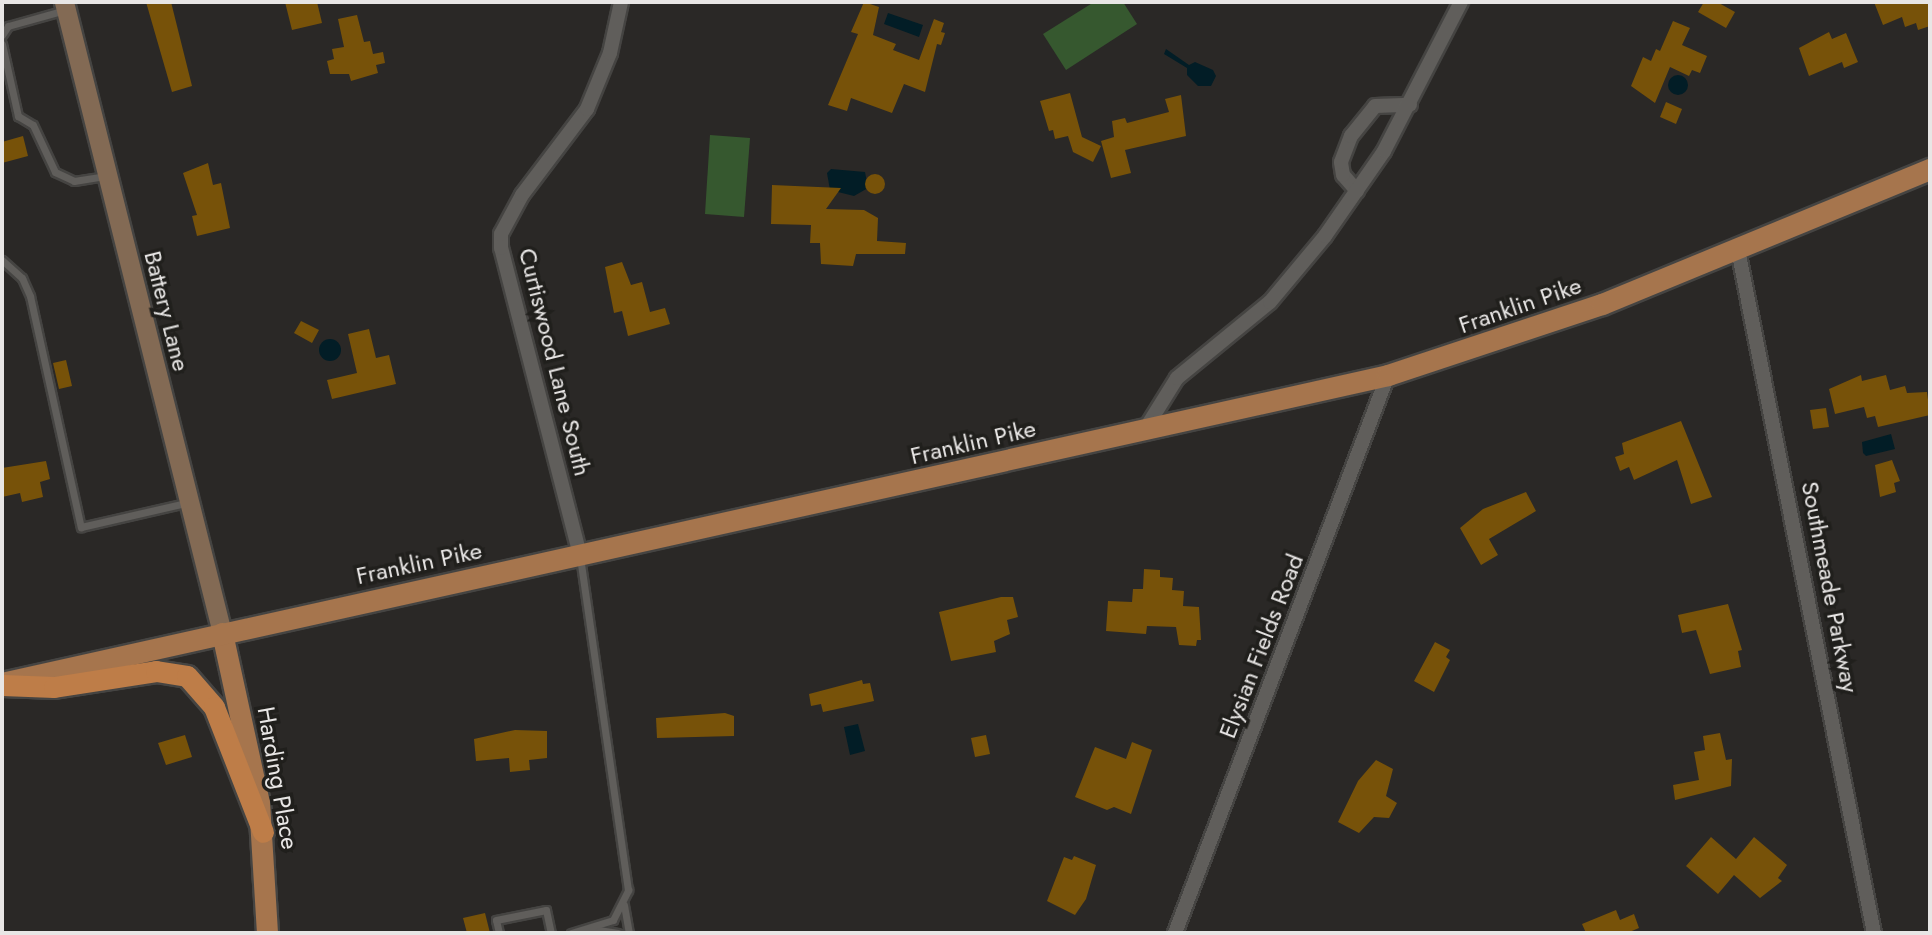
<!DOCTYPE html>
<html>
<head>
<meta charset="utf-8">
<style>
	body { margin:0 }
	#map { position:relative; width:1932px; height:935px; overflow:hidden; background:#2a2826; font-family:Jost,sans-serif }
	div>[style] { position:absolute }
	.green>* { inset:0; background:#36582f }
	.water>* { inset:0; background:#021d26 }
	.round { border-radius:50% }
	.building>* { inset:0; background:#775209 }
	.roads { filter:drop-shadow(2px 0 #454442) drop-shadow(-2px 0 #454442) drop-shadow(0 2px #454442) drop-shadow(0 -2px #454442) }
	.service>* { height:7px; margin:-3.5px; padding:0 3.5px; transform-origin:3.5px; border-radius:3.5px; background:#605e5b }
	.minor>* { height:14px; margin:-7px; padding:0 7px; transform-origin:7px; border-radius:7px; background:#605e5b }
	.secondary>* { height:19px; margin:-9.5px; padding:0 9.5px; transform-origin:9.5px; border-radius:9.5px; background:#836a54 }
	.primary>* { height:21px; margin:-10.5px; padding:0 10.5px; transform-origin:10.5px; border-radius:10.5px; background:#a6754d }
	.trunk>* { height:21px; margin:-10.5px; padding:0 10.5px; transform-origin:10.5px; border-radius:10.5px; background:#be7d48 }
	span { translate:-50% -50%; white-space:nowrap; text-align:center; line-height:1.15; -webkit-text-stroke:7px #201f1c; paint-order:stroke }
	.street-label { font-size:24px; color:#e8e6e5 }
	.frame { position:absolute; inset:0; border:4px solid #e8e6e5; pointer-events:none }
</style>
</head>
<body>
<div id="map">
	<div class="green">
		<i style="clip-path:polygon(1094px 2px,1123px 2px,1137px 24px,1066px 70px,1043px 34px)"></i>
		<i style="clip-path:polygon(710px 135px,750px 138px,744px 217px,705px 214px)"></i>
	</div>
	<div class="water">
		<i style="clip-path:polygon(888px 13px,923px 25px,919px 37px,884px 24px)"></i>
		<i style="clip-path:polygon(1166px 49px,1189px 65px,1195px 62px,1213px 70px,1216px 76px,1211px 86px,1198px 86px,1187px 75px,1187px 68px,1164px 54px)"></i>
		<i class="round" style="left:1668px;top:75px;width:20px;height:20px"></i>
		<i style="clip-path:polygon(831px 169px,865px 172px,868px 188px,854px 196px,830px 190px,827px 173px)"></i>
		<i class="round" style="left:319px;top:339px;width:22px;height:22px"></i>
		<i style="clip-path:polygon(1891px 434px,1895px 449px,1866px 456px,1863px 453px,1862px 442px)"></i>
		<i style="clip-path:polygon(858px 724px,865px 751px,850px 755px,844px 727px)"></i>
	</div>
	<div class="building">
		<i style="clip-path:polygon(146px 2px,171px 2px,192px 86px,172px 92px)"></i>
		<i style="clip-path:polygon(285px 2px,317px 2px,322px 23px,292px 30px)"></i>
		<i style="clip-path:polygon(864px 2px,879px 7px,873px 35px,896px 44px,893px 50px,919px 60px,934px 19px,944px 23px,941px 32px,945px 33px,941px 45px,937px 44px,925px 92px,904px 84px,892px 113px,851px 98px,847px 111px,828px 105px,858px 34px,851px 32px)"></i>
		<i style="clip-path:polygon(1704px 2px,1717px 2px,1735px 12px,1726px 28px,1698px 12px)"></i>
		<i style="clip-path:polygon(1874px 2px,1930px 2px,1930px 26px,1918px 30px,1916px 23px,1905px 27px,1902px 17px,1883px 25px)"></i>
		<i style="clip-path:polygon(357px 15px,364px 42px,370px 41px,373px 54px,383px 52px,385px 63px,376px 65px,378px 73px,351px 81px,349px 74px,330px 74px,327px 61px,334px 59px,332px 49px,344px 47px,338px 19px)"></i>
		<i style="clip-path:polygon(1673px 21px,1690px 28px,1682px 45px,1707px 56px,1700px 73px,1692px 70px,1689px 76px,1670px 67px,1655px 103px,1631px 86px,1643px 57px,1651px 61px,1656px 49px,1660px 51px)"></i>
		<i style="clip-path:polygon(1829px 32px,1832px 39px,1846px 33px,1858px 62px,1844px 68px,1842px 62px,1809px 76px,1799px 48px)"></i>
		<i style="clip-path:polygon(1070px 93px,1082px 137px,1101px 146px,1093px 162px,1073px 152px,1068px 136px,1055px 139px,1053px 130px,1049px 131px,1040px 101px)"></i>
		<i style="clip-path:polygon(1181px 95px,1186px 136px,1125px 150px,1131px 173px,1111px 178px,1101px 141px,1114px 137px,1112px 121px,1125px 118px,1127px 123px,1169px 112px,1165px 99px)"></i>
		<i style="clip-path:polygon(1666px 102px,1682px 109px,1676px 124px,1660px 117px)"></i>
		<i style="clip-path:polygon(23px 136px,28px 156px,2px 163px,2px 142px)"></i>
		<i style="clip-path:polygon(208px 163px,213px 185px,221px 183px,230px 228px,197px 236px,192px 216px,197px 215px,183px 173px)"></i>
		<i class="round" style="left:865px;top:174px;width:20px;height:20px"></i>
		<i style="clip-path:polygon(772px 185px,841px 188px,826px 209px,864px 210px,878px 218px,877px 241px,906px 243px,905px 254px,856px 254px,853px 266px,821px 264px,820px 243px,810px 243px,811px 225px,771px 224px)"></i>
		<i style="clip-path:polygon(622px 262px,631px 285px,642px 282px,650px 312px,665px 308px,670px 324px,628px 336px,622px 311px,614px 313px,605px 267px)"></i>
		<i style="clip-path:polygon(301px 321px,319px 330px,312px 343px,294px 333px)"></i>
		<i style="clip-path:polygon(369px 329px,376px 358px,389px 355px,396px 384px,332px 399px,327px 380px,357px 373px,348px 334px)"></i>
		<i style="clip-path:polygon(66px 360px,72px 386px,59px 389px,53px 363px)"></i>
		<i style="clip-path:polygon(1861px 375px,1862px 381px,1886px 375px,1890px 390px,1905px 386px,1907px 393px,1927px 392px,1930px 415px,1878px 427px,1875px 416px,1867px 418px,1864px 407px,1835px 414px,1829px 389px)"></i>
		<i style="clip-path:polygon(1826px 408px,1829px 427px,1813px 429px,1810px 410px)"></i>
		<i style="clip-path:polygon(1681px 421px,1712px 497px,1691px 504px,1677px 460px,1634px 480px,1629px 467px,1620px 471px,1615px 457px,1624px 454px,1622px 443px)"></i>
		<i style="clip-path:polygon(1892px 460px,1900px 481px,1894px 483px,1896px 492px,1880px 497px,1875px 465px)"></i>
		<i style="clip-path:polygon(46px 461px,50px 479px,40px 482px,43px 497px,22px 502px,20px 493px,2px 497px,2px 468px)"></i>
		<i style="clip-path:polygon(1526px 492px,1536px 511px,1489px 539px,1498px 555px,1481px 565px,1460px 528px,1483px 509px)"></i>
		<i style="clip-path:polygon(1144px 569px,1160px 570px,1160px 577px,1173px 578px,1172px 590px,1184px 591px,1183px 606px,1199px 607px,1201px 640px,1197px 640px,1196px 646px,1179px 645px,1176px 627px,1147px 626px,1146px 634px,1106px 631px,1108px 601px,1132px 602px,1133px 589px,1143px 589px)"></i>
		<i style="clip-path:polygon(1001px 597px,1013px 597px,1018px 617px,1007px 620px,1010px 634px,994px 641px,996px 652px,951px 661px,939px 612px)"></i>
		<i style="clip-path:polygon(1728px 604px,1742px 650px,1738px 651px,1741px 667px,1710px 674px,1696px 630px,1682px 633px,1678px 615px)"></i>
		<i style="clip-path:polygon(1435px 642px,1450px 650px,1446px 657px,1450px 660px,1434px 692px,1414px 681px)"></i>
		<i style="clip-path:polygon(862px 680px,863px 684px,870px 683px,874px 701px,823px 712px,821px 704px,811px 706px,809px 694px)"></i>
		<i style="clip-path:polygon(725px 713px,734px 716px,734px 736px,657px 738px,656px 718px)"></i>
		<i style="clip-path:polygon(515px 730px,547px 731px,547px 758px,529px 760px,530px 770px,510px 772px,509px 758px,476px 761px,474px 739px)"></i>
		<i style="clip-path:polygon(1720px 733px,1726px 760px,1732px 759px,1731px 786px,1675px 800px,1673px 785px,1699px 780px,1694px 752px,1705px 750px,1703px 736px)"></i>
		<i style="clip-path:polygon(185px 735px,192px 757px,166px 765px,158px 743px)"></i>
		<i style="clip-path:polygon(986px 735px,990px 754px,975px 757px,971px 738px)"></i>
		<i style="clip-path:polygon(1132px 742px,1152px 750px,1131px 814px,1114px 807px,1107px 810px,1075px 797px,1095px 747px,1126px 759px)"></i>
		<i style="clip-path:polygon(1376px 760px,1393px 769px,1386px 796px,1397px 803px,1389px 818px,1374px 817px,1359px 833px,1338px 822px,1358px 781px)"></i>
		<i style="clip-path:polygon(1711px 837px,1736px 859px,1754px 837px,1787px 865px,1778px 878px,1782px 881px,1760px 898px,1734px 875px,1718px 894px,1686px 866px)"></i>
		<i style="clip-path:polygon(1074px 856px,1096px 865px,1086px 899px,1075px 915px,1047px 901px,1064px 857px,1072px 860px)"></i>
		<i style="clip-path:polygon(1616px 910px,1620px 920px,1634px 914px,1639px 928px,1627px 933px,1586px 933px,1582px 924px)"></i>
		<i style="clip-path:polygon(485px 913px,490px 933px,467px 933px,463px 918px)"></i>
	</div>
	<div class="roads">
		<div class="service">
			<i style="left:2px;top:35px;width:11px;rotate:-56deg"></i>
			<i style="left:8px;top:26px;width:59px;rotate:-15.7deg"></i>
			<i style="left:2px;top:44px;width:74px;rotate:77.5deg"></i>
			<i style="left:18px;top:116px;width:17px;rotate:31deg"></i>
			<i style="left:33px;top:125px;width:52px;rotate:64.9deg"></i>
			<i style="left:55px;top:172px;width:21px;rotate:25deg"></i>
			<i style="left:74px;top:181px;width:31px;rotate:-9deg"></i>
			<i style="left:2px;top:260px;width:27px;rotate:42deg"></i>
			<i style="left:22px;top:278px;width:20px;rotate:66deg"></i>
			<i style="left:30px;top:296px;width:237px;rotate:77.6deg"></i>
			<i style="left:81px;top:527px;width:108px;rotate:-12.9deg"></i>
			<i style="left:624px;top:905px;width:28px;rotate:80deg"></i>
			<i style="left:592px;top:929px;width:26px;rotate:9deg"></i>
			<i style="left:499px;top:933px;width:13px;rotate:-103deg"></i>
			<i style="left:496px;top:920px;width:51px;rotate:-11.3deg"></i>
			<i style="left:546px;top:910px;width:24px;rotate:78deg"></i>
			<i style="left:571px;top:933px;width:44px;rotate:-17.2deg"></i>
			<i style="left:613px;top:920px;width:34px;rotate:-63deg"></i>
			<i style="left:628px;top:890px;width:337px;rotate:-98.2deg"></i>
		</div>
		<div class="minor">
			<i style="left:1357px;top:191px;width:21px;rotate:-131deg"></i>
			<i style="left:1343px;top:175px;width:13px;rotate:-99deg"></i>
			<i style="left:1341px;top:162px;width:28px;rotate:-69deg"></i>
			<i style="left:1351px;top:136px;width:38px;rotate:-51deg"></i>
			<i style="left:1375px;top:106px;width:35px;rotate:-2deg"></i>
			<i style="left:1738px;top:250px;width:696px;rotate:78.74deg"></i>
			<i style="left:1144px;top:431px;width:62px;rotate:-58.1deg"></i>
			<i style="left:1177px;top:378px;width:120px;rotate:-39.3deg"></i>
			<i style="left:1270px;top:302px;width:86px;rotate:-50.2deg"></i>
			<i style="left:1325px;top:236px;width:103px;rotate:-55.2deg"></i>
			<i style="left:1384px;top:151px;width:168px;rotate:-62.7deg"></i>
			<i style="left:580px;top:555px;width:317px;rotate:-104.4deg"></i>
			<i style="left:501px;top:248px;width:14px;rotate:-90deg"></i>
			<i style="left:501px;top:234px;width:44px;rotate:-61.7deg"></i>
			<i style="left:522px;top:195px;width:108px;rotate:-52.9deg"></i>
			<i style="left:587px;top:109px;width:61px;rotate:-67.7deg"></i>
			<i style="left:610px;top:53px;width:52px;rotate:-77.8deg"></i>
			<i style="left:1175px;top:933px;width:597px;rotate:-69.11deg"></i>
		</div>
		<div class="secondary">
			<i style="left:64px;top:2px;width:650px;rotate:75.94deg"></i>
		</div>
		<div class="primary">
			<i style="left:222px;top:633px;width:173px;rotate:77.7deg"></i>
			<i style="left:259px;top:802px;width:131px;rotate:86.5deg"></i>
			<i style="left:6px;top:682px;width:1416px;rotate:-12.52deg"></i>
			<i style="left:1388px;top:375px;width:225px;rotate:-18.4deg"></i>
			<i style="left:1602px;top:304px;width:355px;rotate:-22.4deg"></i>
		</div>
		<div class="trunk">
			<i style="left:2px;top:685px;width:52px;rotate:2.2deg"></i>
			<i style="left:54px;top:687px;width:103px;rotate:-8.9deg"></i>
			<i style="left:156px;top:671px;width:31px;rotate:9deg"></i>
			<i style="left:187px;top:676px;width:41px;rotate:48.9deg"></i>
			<i style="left:214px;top:707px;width:134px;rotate:68.6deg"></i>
		</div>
	</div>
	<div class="street-label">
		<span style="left:1520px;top:305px;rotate:-19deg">Franklin Pike</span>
		<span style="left:167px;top:311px;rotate:76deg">Battery Lane</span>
		<span style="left:555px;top:362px;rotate:76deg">Curtiswood Lane South</span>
		<span style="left:973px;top:442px;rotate:-13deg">Franklin Pike</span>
		<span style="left:419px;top:563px;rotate:-12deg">Franklin Pike</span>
		<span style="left:1830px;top:587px;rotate:79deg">Southmeade Parkway</span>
		<span style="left:1261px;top:646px;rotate:-69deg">Elysian Fields Road</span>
		<span style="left:278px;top:778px;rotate:80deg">Harding Place</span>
	</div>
	<div class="frame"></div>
</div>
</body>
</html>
